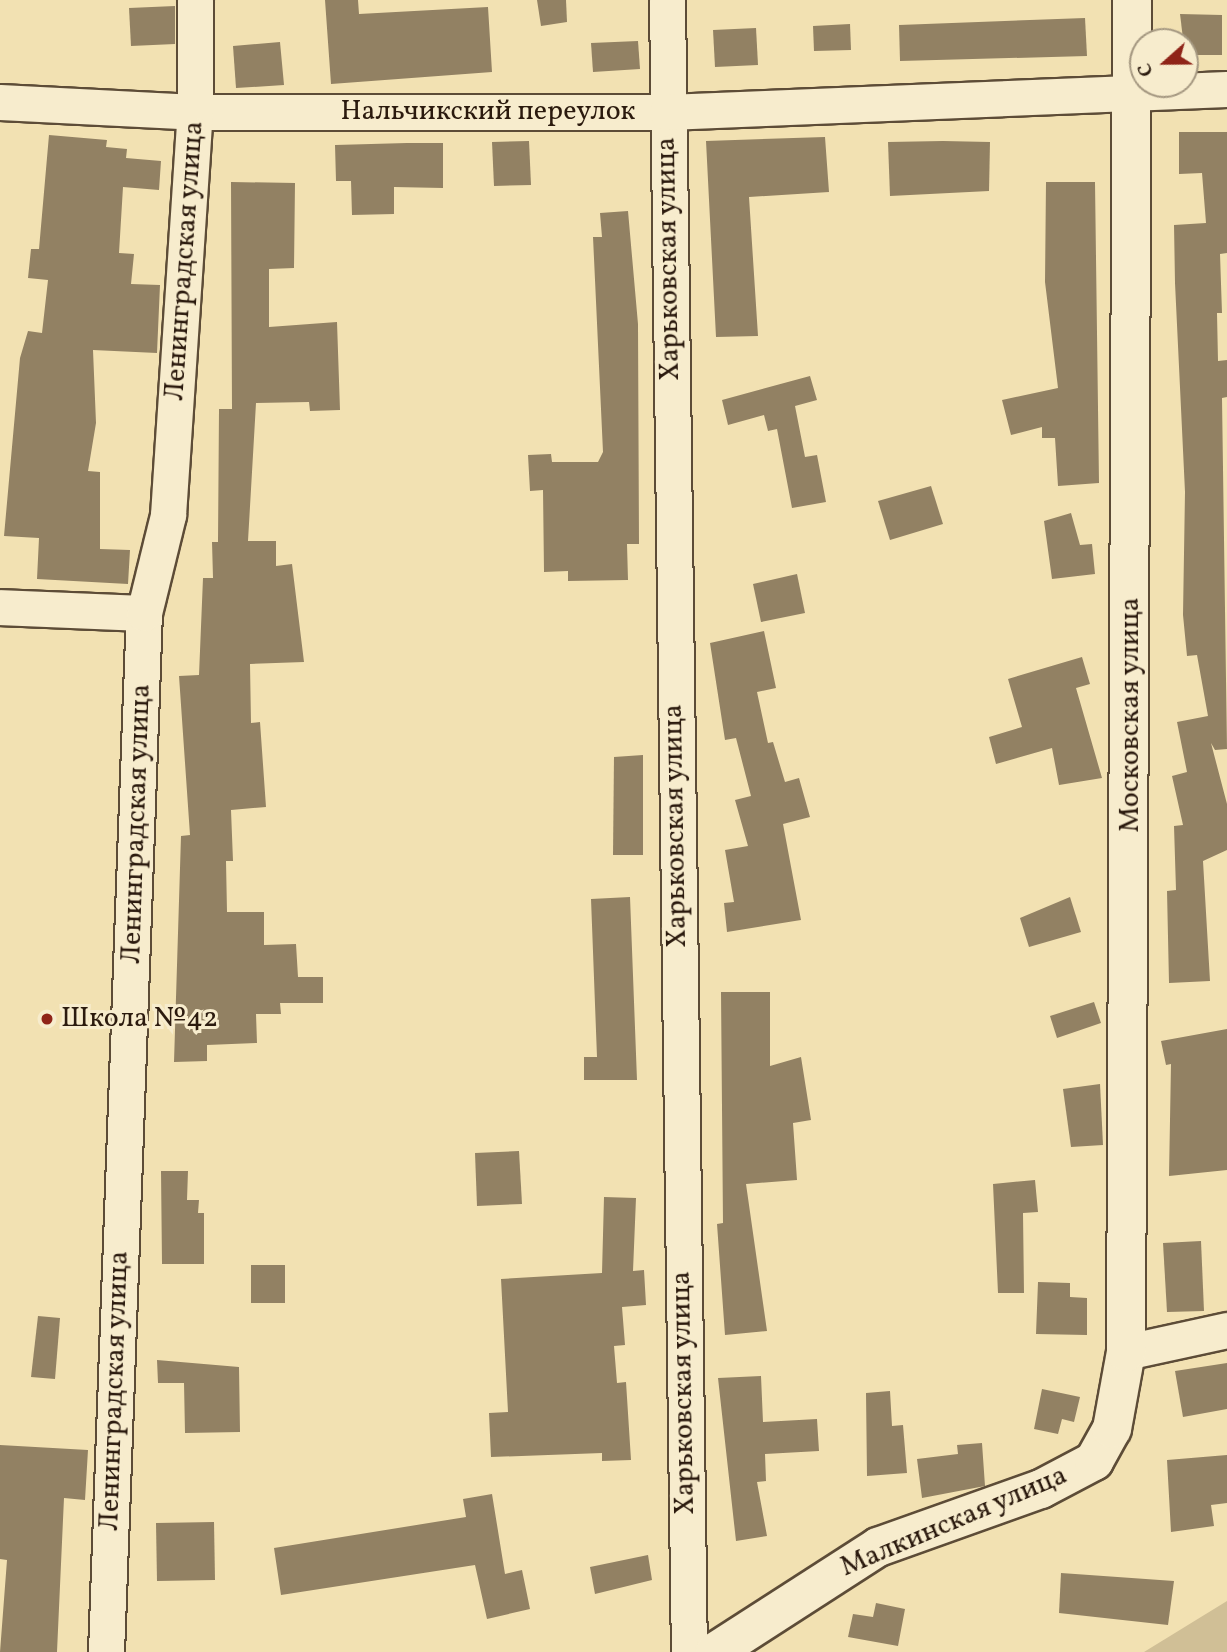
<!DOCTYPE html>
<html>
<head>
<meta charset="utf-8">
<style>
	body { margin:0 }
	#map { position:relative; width:1227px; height:1652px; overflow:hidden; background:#f2e1b2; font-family:Vollkorn,serif }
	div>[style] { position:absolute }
	.green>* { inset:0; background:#d0bf96 }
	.building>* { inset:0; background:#928163 }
	.roads { filter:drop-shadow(2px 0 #5d4c37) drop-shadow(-2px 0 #5d4c37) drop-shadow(0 2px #5d4c37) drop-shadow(0 -2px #5d4c37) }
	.minor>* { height:35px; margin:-17.5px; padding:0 17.5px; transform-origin:17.5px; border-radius:17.5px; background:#f7eccd }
	.tertiary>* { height:38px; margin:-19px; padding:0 19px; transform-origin:19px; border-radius:19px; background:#f7eccd }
	.dots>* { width:19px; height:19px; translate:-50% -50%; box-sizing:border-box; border:4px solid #f7eccd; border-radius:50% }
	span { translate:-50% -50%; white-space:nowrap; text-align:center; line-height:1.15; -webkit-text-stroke:6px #f7eccd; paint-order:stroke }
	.street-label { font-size:28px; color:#2b1a0e }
	.poi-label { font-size:28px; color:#2b1a0e }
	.left { translate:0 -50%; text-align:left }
	.north { position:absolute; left:1129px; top:28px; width:70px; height:70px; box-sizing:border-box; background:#f7eccd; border:2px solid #a59881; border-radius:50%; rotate:249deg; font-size:19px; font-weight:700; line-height:28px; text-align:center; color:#2b1a0e }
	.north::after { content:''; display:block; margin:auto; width:24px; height:32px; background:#8f2418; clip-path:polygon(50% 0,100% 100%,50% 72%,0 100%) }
</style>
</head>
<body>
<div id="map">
	<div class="green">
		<i style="clip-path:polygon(1227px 1601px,1227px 1652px,1144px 1652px)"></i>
	</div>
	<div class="building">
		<i style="clip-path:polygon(325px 0,358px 0,359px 14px,488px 7px,492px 72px,331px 84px)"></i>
		<i style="clip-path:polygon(537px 0,566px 0,567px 22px,541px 26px)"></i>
		<i style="clip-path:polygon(175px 6px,175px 44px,131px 46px,129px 8px)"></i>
		<i style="clip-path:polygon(1180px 14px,1222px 15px,1222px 55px,1185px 55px)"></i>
		<i style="clip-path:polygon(1085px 18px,1087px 56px,900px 61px,899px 25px)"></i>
		<i style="clip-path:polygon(850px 24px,851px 50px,814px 51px,813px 26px)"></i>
		<i style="clip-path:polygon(756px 28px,758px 65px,715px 67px,713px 30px)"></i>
		<i style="clip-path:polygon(638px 41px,640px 69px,593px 72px,591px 43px)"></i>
		<i style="clip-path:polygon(280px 42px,284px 85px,236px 88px,233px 46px)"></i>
		<i style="clip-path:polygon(1179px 132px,1227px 132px,1227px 253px,1220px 254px,1222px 313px,1217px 313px,1218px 361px,1227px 360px,1227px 397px,1222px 398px,1227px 749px,1215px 750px,1211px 743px,1227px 804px,1227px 850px,1203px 861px,1210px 981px,1169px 983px,1167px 891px,1176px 890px,1174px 826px,1183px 825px,1172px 776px,1187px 772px,1177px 722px,1208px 716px,1197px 655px,1187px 656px,1183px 615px,1185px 492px,1175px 283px,1174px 225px,1206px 223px,1202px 173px,1179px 174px)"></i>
		<i style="clip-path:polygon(49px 135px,107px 140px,106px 147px,127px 149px,126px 158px,161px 161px,159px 190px,123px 187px,119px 253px,134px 254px,131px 284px,160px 285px,157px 353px,93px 350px,96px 423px,88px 471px,100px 472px,100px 549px,130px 550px,128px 584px,37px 579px,39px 538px,4px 536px,20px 358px,28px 331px,42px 333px,48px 280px,28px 278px,31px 249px,39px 249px)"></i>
		<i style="clip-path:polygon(825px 137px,829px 192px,749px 197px,758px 336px,716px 337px,706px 141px)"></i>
		<i style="clip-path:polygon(529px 141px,531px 185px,494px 186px,492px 142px)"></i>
		<i style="clip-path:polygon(943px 141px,990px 142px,989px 191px,890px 196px,888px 142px)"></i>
		<i style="clip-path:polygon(407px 143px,443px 143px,443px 188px,394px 187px,394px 214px,352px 215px,351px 181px,336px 181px,335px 145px)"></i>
		<i style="clip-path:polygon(231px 182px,295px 183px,294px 268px,269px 269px,269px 327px,337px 322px,340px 410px,310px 411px,309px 402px,256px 403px,248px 541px,276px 541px,276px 566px,292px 564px,304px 662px,250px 664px,251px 723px,260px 722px,266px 807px,231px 810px,233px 861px,226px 861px,227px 912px,264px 912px,264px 945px,296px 944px,298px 977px,323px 977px,323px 1003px,280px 1003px,281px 1014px,256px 1014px,257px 1043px,207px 1045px,207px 1061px,174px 1062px,181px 836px,190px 835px,179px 676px,199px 675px,203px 578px,213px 578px,212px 542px,218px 542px,219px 409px,232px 409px)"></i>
		<i style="clip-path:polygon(1046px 182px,1095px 182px,1099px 483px,1058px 486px,1055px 438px,1042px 438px,1042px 427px,1011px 435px,1002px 400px,1058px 388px,1045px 282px)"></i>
		<i style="clip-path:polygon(628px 211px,638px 324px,639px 544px,627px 544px,628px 580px,568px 581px,568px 571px,544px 572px,543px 490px,530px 491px,528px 455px,551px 454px,552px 462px,598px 462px,603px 452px,593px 237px,602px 237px,600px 213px)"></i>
		<i style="clip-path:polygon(810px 376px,817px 400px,795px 406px,805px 457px,817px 455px,826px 502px,792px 508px,777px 429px,768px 431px,764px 415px,728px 425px,722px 400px)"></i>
		<i style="clip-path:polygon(931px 486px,943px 524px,890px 540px,878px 501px)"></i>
		<i style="clip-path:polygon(1071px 513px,1080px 545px,1092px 544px,1095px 574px,1052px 579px,1044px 521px)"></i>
		<i style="clip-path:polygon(797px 574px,805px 613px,761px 622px,753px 584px)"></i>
		<i style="clip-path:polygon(764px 631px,776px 688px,757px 692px,768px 743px,773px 742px,785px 782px,799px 778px,810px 817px,783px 824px,801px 920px,727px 932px,724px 903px,734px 902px,725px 850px,748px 846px,735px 800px,751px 796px,736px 738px,725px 740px,710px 643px)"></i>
		<i style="clip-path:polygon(1082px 657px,1090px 684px,1076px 688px,1102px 778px,1059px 785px,1052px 748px,996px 764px,989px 737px,1022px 727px,1008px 679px)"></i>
		<i style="clip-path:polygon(643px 755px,643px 855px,613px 855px,614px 757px)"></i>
		<i style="clip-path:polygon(630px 897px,637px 1080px,584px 1080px,584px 1057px,597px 1057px,591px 899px)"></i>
		<i style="clip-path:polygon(1070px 897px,1081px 932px,1029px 947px,1020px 918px)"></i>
		<i style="clip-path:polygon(721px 992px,770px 992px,770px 1066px,801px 1057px,811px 1120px,793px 1123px,797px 1180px,746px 1184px,767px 1331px,725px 1335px,717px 1224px,723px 1223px)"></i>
		<i style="clip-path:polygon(1094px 1002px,1101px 1023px,1057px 1038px,1050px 1016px)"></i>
		<i style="clip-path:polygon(1227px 1029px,1227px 1170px,1169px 1176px,1171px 1064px,1166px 1065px,1161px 1041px)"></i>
		<i style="clip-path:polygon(1100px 1084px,1103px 1145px,1071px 1147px,1063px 1089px)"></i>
		<i style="clip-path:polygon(519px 1151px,522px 1204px,477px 1206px,475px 1153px)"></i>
		<i style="clip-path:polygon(161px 1171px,188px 1171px,187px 1200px,199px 1200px,198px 1213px,204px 1213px,204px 1264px,162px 1264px)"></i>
		<i style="clip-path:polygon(1035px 1180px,1038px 1212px,1023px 1213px,1024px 1293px,998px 1293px,993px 1184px)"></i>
		<i style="clip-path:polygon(604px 1197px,636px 1198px,633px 1271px,644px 1270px,646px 1305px,622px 1307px,625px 1345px,614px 1346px,617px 1383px,626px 1382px,631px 1460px,602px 1461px,602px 1453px,491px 1457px,489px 1413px,508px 1412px,501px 1279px,602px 1273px)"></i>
		<i style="clip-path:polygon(1201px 1241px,1204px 1311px,1167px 1312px,1163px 1243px)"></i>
		<i style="clip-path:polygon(251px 1265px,285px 1265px,285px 1303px,251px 1303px)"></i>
		<i style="clip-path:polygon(1038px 1282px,1070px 1283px,1070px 1297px,1087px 1298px,1087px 1335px,1036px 1334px)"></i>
		<i style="clip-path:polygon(38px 1316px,60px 1318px,55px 1379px,31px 1377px)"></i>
		<i style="clip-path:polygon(157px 1360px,239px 1367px,240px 1432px,185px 1433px,184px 1383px,158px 1383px)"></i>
		<i style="clip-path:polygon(1227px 1363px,1227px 1409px,1183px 1417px,1175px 1371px)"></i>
		<i style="clip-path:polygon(761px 1376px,763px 1422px,817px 1419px,819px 1451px,765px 1454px,766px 1481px,757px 1482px,767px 1536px,736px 1541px,718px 1378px)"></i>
		<i style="clip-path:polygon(1042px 1389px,1080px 1397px,1074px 1422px,1062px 1419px,1058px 1434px,1034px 1429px)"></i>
		<i style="clip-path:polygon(890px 1391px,892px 1426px,903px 1425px,907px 1473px,867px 1476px,866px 1393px)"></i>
		<i style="clip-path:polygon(982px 1443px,985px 1486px,922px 1498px,917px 1459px,958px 1454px,957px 1445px)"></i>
		<i style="clip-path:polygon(0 1445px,88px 1450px,85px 1500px,64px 1498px,57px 1652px,0 1652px,7px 1560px,0 1559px)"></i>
		<i style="clip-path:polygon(1227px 1455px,1227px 1503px,1211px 1505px,1214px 1526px,1171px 1532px,1167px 1460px)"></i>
		<i style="clip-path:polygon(492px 1494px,505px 1574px,522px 1570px,530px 1609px,487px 1619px,475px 1565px,281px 1595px,274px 1548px,466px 1517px,463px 1499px)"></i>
		<i style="clip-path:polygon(214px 1522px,215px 1580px,157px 1581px,156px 1523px)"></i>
		<i style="clip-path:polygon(648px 1555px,652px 1580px,595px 1594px,590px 1567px)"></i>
		<i style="clip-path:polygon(1061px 1573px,1174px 1581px,1168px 1625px,1059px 1613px)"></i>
		<i style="clip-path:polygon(876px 1603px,905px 1609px,898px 1646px,848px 1637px,853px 1614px,873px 1617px)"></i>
	</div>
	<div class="roads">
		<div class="minor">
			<i style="left:667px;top:0;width:1652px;rotate:89.24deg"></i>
			<i style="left:0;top:102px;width:195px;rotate:2.9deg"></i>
			<i style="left:195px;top:112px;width:472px"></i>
			<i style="left:667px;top:112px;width:560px;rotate:-2.35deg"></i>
			<i style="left:0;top:607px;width:144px;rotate:2.4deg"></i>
			<i style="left:1126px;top:1352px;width:103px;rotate:-12.3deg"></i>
			<i style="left:106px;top:1652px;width:1040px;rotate:-87.91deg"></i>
			<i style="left:144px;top:613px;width:101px;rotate:-76.2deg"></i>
			<i style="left:168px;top:515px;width:404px;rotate:-86.2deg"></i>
			<i style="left:195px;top:112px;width:112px;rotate:-90deg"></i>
		</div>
		<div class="tertiary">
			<i style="left:715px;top:1652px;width:194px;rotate:-32.8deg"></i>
			<i style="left:878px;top:1547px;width:173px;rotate:-19.6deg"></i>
			<i style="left:1041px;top:1489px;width:60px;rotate:-27.8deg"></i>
			<i style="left:1094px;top:1461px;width:37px;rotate:-61deg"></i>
			<i style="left:1112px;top:1429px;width:78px;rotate:-79.7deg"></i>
			<i style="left:1126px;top:1352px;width:1352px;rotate:-89.75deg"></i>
		</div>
	</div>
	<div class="dots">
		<i style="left:47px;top:1019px;background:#8f2418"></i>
	</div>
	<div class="street-label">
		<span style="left:488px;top:112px">Нальчикский переулок</span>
		<span style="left:669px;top:259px;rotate:-91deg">Харьковская улица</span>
		<span style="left:185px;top:261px;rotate:-86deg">Ленинградская улица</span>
		<span style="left:1131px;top:715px;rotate:-90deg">Московская улица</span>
		<span style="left:137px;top:824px;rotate:-88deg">Ленинградская улица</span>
		<span style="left:676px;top:826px;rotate:-91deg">Харьковская улица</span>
		<span style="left:115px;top:1391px;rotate:-88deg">Ленинградская улица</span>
		<span style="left:684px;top:1393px;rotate:-91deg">Харьковская улица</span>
		<span style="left:954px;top:1522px;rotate:-23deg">Малкинская улица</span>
	</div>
	<div class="poi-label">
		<span class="left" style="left:61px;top:1019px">Школа №42</span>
	</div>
	<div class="north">С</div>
</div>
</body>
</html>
